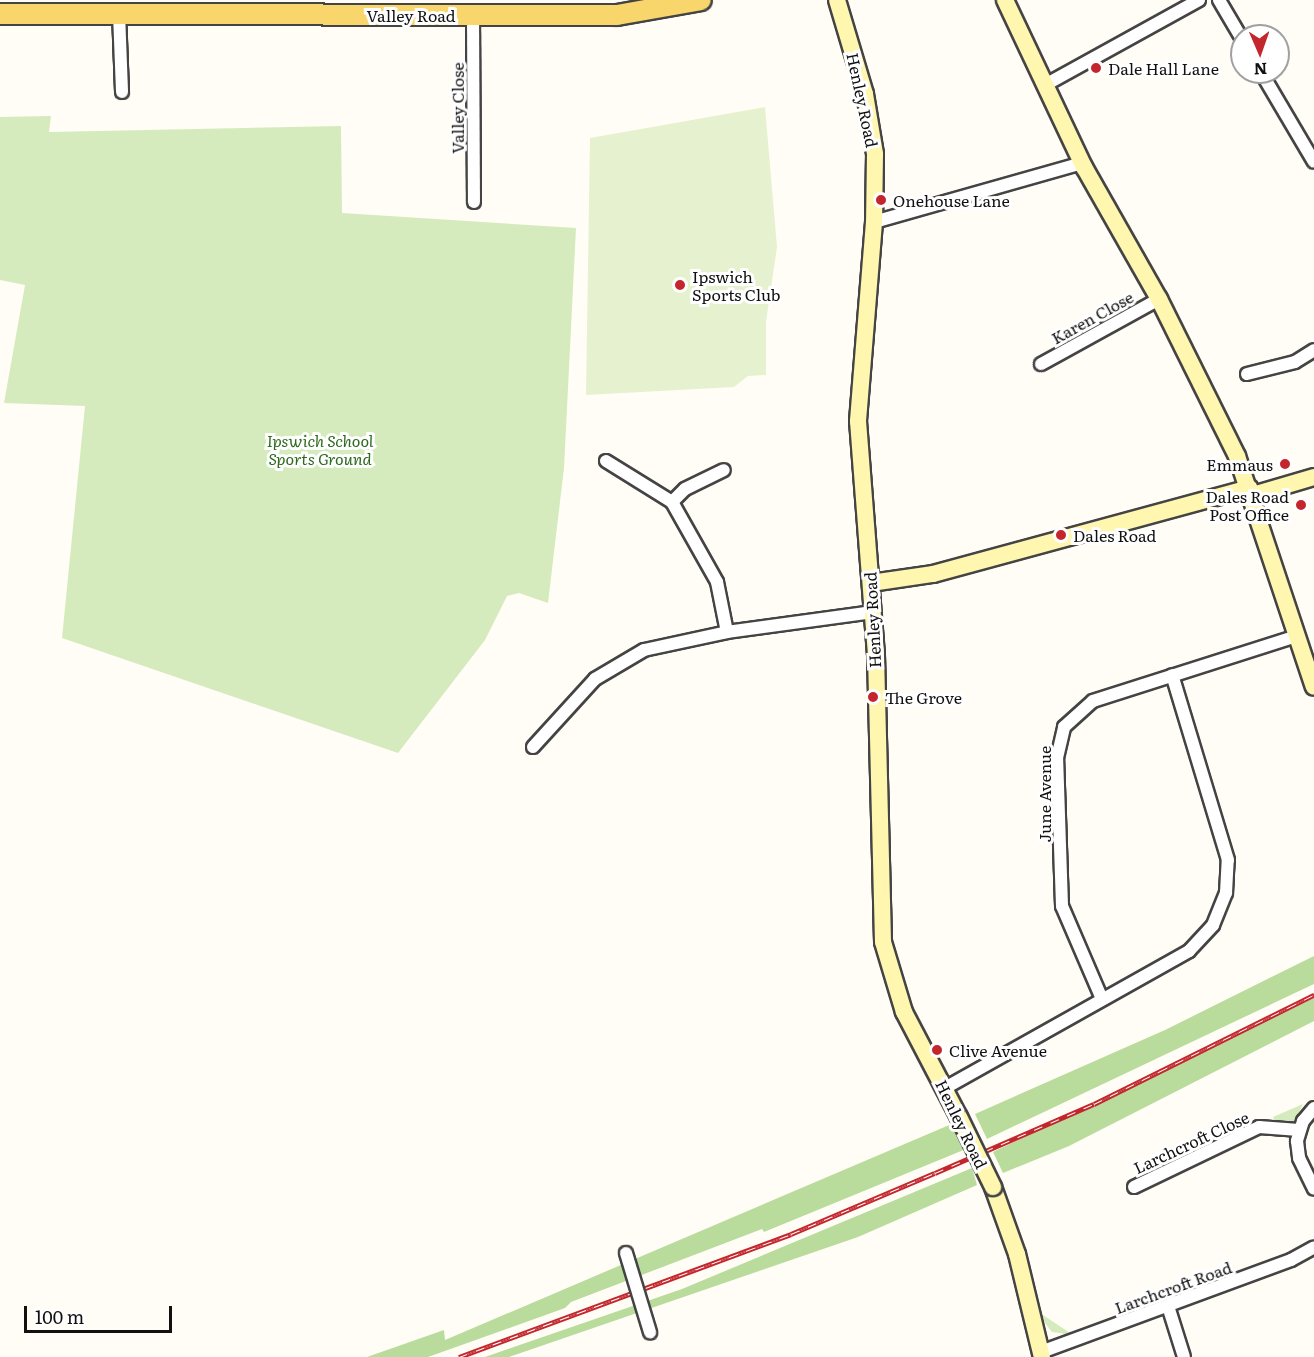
<!DOCTYPE html>
<html>
<head>
<meta charset="utf-8">
<style>
	body { margin:0 }
	#map { position:relative; width:1314px; height:1357px; overflow:hidden; background:#fffdf5; font-family:Literata,serif }
	div>[style] { position:absolute }
	.green>* { inset:0; background:#d5ebbd }
	.forest>* { inset:0; background:#b9dc9c }
	.pitch>* { inset:0; background:#e6f2cf }
	.roads { filter:drop-shadow(2px 0 #444) drop-shadow(-2px 0 #444) drop-shadow(0 2px #444) drop-shadow(0 -2px #444) }
	.street>* { height:12px; margin:-6px; padding:0 6px; transform-origin:6px; border-radius:6px; background:#fff }
	.secondary>* { height:16px; margin:-8px; padding:0 8px; transform-origin:8px; border-radius:8px; background:#fff6b0 }
	.primary>* { height:20px; margin:-10px; padding:0 10px; transform-origin:10px; border-radius:10px; background:#f9d66b }
	.rail>* { height:5px; margin-top:-2.5px; transform-origin:0; background:repeating-linear-gradient(90deg,#fff 0 9px,#c4262e 0 18px); box-sizing:border-box; border-block:2px solid #c4262e }
	.bridges { filter:drop-shadow(2px 0 #444) drop-shadow(-2px 0 #444) drop-shadow(0 2px #444) drop-shadow(0 -2px #444) }
	.street-bridge>* { height:12px; margin:-6px; padding:0 6px; transform-origin:6px; border-radius:6px; background:#fff }
	.secondary-bridge>* { height:16px; margin:-8px; padding:0 8px; transform-origin:8px; border-radius:8px; background:#fff6b0 }
	.dots>* { width:16px; height:16px; translate:-50% -50%; box-sizing:border-box; border:3px solid #fff; border-radius:50% }
	span { translate:-50% -50%; white-space:nowrap; text-align:center; line-height:1.15; -webkit-text-stroke:6px #fff; paint-order:stroke }
	.street-label { font-size:16px; color:#111 }
	.poi-label { font-size:16px; color:#111 }
	.left { translate:0 -50%; text-align:left }
	.right { translate:-100% -50%; text-align:right }
	.park-label { font-size:16px; color:#2f6b1f; font-style:italic }
	.north { position:absolute; left:1230px; top:24px; width:60px; height:60px; box-sizing:border-box; background:#fff; border:2px solid #a0a0a0; border-radius:50%; rotate:178deg; font-size:16px; font-weight:700; line-height:24px; text-align:center; color:#111 }
	.north::after { content:''; display:block; margin:auto; width:21px; height:27px; background:#c4262e; clip-path:polygon(50% 0,100% 100%,50% 72%,0 100%) }
	.scale { position:absolute; left:24px; top:1306px; width:148px; height:27px; box-sizing:border-box; border:3px solid #111; border-top:0; padding-left:8px; font-size:18px; line-height:21px; white-space:nowrap; color:#111; -webkit-text-stroke:4px #fff; paint-order:stroke }
</style>
</head>
<body>
<div id="map">
	<div class="green">
		<i style="clip-path:polygon(51px 116px,49px 132px,341px 126px,342px 213px,576px 228px,564px 468px,548px 603px,519px 593px,507px 596px,485px 640px,398px 753px,62px 638px,85px 406px,4px 403px,25px 285px,0 280px,0 117px)"></i>
		<i style="clip-path:polygon(1303px 1104px,1294px 1122px,1275px 1122px,1273px 1117px)"></i>
		<i style="clip-path:polygon(1038px 1314px,1040px 1313px,1073px 1335px,1052px 1332px)"></i>
	</div>
	<div class="forest">
		<i style="clip-path:polygon(1314px 956px,1314px 984px,987px 1139px,975px 1114px,1165px 1030px)"></i>
		<i style="clip-path:polygon(1314px 998px,1314px 1021px,1069px 1146px,1003px 1173px,993px 1152px)"></i>
		<i style="clip-path:polygon(954px 1123px,966px 1149px,764px 1232px,762px 1229px,571px 1302px,565px 1308px,428px 1357px,367px 1357px,444px 1330px,445px 1340px)"></i>
		<i style="clip-path:polygon(972px 1168px,977px 1185px,858px 1237px,509px 1357px,485px 1357px,682px 1289px)"></i>
	</div>
	<div class="pitch">
		<i style="clip-path:polygon(765px 107px,777px 247px,766px 322px,766px 375px,748px 376px,734px 387px,586px 395px,590px 138px)"></i>
	</div>
	<div class="roads">
		<div class="street">
			<i style="left:1219px;top:0;width:45px;rotate:59.5deg"></i>
			<i style="left:119px;top:13px;width:79px;rotate:87.8deg"></i>
			<i style="left:473px;top:15px;width:187px;rotate:89.7deg"></i>
			<i style="left:1261px;top:72px;width:104px;rotate:59.5deg"></i>
			<i style="left:1045px;top:85px;width:176px;rotate:-28.9deg"></i>
			<i style="left:874px;top:222px;width:216px;rotate:-15.8deg"></i>
			<i style="left:1041px;top:364px;width:135px;rotate:-28.8deg"></i>
			<i style="left:1247px;top:374px;width:49px;rotate:-14deg"></i>
			<i style="left:1295px;top:362px;width:22px;rotate:-32deg"></i>
			<i style="left:606px;top:461px;width:78px;rotate:31.8deg"></i>
			<i style="left:672px;top:502px;width:92px;rotate:60.6deg"></i>
			<i style="left:717px;top:582px;width:51px;rotate:78.7deg"></i>
			<i style="left:672px;top:502px;width:18px;rotate:-45deg"></i>
			<i style="left:685px;top:489px;width:43px;rotate:-26deg"></i>
			<i style="left:533px;top:747px;width:92px;rotate:-47.6deg"></i>
			<i style="left:595px;top:679px;width:57px;rotate:-30.6deg"></i>
			<i style="left:644px;top:650px;width:85px;rotate:-12.2deg"></i>
			<i style="left:727px;top:632px;width:147px;rotate:-7.8deg"></i>
			<i style="left:1102px;top:999px;width:101px;rotate:-113.3deg"></i>
			<i style="left:1062px;top:906px;width:148px;rotate:-91.9deg"></i>
			<i style="left:1057px;top:758px;width:32px;rotate:-77deg"></i>
			<i style="left:1064px;top:727px;width:39px;rotate:-42deg"></i>
			<i style="left:1093px;top:701px;width:214px;rotate:-17.7deg"></i>
			<i style="left:945px;top:1088px;width:280px;rotate:-29.3deg"></i>
			<i style="left:1189px;top:951px;width:35px;rotate:-47deg"></i>
			<i style="left:1213px;top:925px;width:35px;rotate:-68deg"></i>
			<i style="left:1226px;top:893px;width:33px;rotate:-87deg"></i>
			<i style="left:1228px;top:860px;width:193px;rotate:-106.8deg"></i>
			<i style="left:1314px;top:1108px;width:17px;rotate:130deg"></i>
			<i style="left:1303px;top:1121px;width:21px;rotate:107deg"></i>
			<i style="left:1297px;top:1141px;width:17px;rotate:83deg"></i>
			<i style="left:1299px;top:1158px;width:34px;rotate:64deg"></i>
			<i style="left:1134px;top:1187px;width:139px;rotate:-25.6deg"></i>
			<i style="left:1259px;top:1127px;width:40px;rotate:4.3deg"></i>
			<i style="left:1168px;top:1306px;width:53px;rotate:72.6deg"></i>
			<i style="left:1041px;top:1352px;width:266px;rotate:-20.2deg"></i>
			<i style="left:1291px;top:1260px;width:26px;rotate:-29deg"></i>
		</div>
		<div class="secondary">
			<i style="left:837px;top:0;width:98px;rotate:73.4deg"></i>
			<i style="left:865px;top:94px;width:61px;rotate:80.5deg"></i>
			<i style="left:875px;top:154px;width:68px;rotate:90.8deg"></i>
			<i style="left:874px;top:222px;width:200px;rotate:94.6deg"></i>
			<i style="left:858px;top:421px;width:235px;rotate:85.6deg"></i>
			<i style="left:876px;top:655px;width:287px;rotate:88.6deg"></i>
			<i style="left:883px;top:942px;width:73px;rotate:73.3deg"></i>
			<i style="left:904px;top:1012px;width:119px;rotate:62.4deg"></i>
			<i style="left:1005px;top:0;width:185px;rotate:64.7deg"></i>
			<i style="left:1084px;top:167px;width:152px;rotate:60.4deg"></i>
			<i style="left:1159px;top:299px;width:175px;rotate:63.6deg"></i>
			<i style="left:1237px;top:456px;width:243px;rotate:71.6deg"></i>
			<i style="left:1253px;top:495px;width:64px;rotate:-16.4deg"></i>
			<i style="left:871px;top:583px;width:63px;rotate:-8.3deg"></i>
			<i style="left:933px;top:574px;width:328px;rotate:-15.2deg"></i>
			<i style="left:993px;top:1187px;width:71px;rotate:70.3deg"></i>
			<i style="left:1017px;top:1254px;width:106px;rotate:76.4deg"></i>
		</div>
		<div class="primary">
			<i style="left:0;top:14px;width:617px;rotate:0.09deg"></i>
			<i style="left:617px;top:15px;width:85px;rotate:-10.1deg"></i>
		</div>
	</div>
	<div class="rail">
		<i style="left:459px;top:1357px;width:354px;rotate:-20.3deg"></i>
		<i style="left:791px;top:1234px;width:156px;rotate:-23deg"></i>
		<i style="left:935px;top:1173px;width:173px;rotate:-23.5deg"></i>
		<i style="left:1094px;top:1104px;width:246px;rotate:-26.4deg"></i>
	</div>
	<div class="bridges">
		<div class="street-bridge">
			<i style="left:626px;top:1253px;width:83px;rotate:73.1deg"></i>
		</div>
		<div class="secondary-bridge">
			<i style="left:959px;top:1117px;width:78px;rotate:64.1deg"></i>
		</div>
	</div>
	<div class="dots">
		<i style="left:1096px;top:68px;background:#c4262e"></i>
		<i style="left:881px;top:200px;background:#c4262e"></i>
		<i style="left:680px;top:285px;background:#c4262e"></i>
		<i style="left:1285px;top:464px;background:#c4262e"></i>
		<i style="left:1301px;top:505px;background:#c4262e"></i>
		<i style="left:1061px;top:535px;background:#c4262e"></i>
		<i style="left:873px;top:697px;background:#c4262e"></i>
		<i style="left:937px;top:1050px;background:#c4262e"></i>
	</div>
	<div class="street-label">
		<span style="left:411px;top:15px">Valley Road</span>
		<span style="left:863px;top:100px;rotate:78deg">Henley Road</span>
		<span style="left:457px;top:108px;rotate:-90deg">Valley Close</span>
		<span style="left:1092px;top:317px;rotate:-29deg">Karen Close</span>
		<span style="left:872px;top:620px;rotate:-93deg">Henley Road</span>
		<span style="left:1044px;top:794px;rotate:-90deg">June Avenue</span>
		<span style="left:962px;top:1124px;rotate:64deg">Henley Road</span>
		<span style="left:1191px;top:1142px;rotate:-25deg">Larchcroft Close</span>
		<span style="left:1173px;top:1287px;rotate:-20deg">Larchcroft Road</span>
	</div>
	<div class="poi-label">
		<span class="left" style="left:1108px;top:68px">Dale Hall Lane</span>
		<span class="left" style="left:893px;top:200px">Onehouse Lane</span>
		<span class="left" style="left:692px;top:285px">Ipswich<br>Sports Club</span>
		<span class="right" style="left:1273px;top:464px">Emmaus</span>
		<span class="right" style="left:1289px;top:505px">Dales Road<br>Post Office</span>
		<span class="left" style="left:1073px;top:535px">Dales Road</span>
		<span class="left" style="left:885px;top:697px">The Grove</span>
		<span class="left" style="left:949px;top:1050px">Clive Avenue</span>
	</div>
	<div class="park-label">
		<span style="left:320px;top:449px">Ipswich School<br>Sports Ground</span>
	</div>
	<div class="north">N</div>
	<div class="scale">100 m</div>
</div>
</body>
</html>
